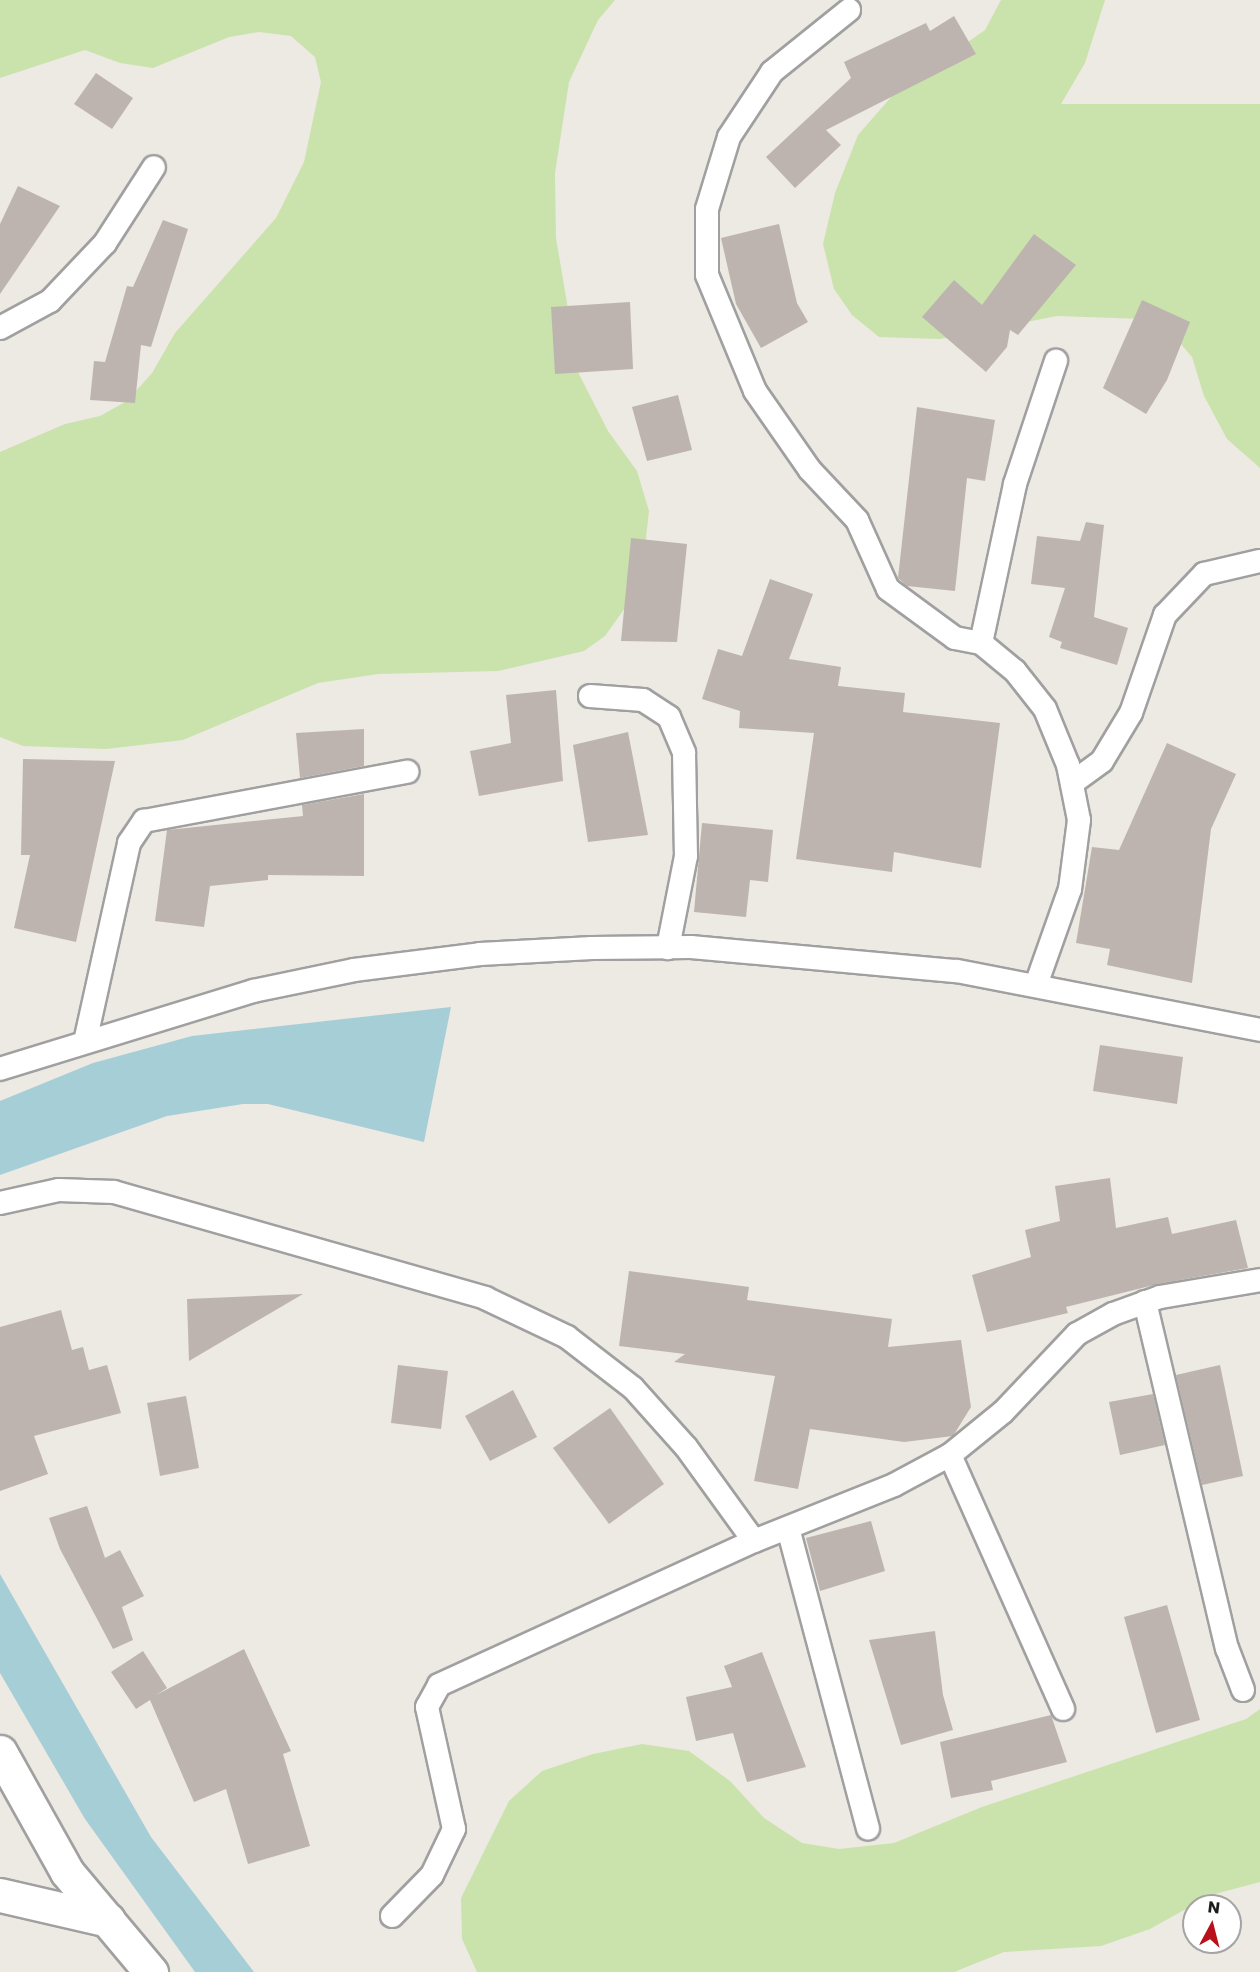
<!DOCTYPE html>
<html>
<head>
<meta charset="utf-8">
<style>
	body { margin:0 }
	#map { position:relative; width:1260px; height:1972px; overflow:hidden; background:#ede9e3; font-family:Poppins,sans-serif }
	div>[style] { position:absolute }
	.grass>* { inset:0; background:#cae3ac }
	.water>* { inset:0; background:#a6ced7 }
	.building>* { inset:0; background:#bdb4b0 }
	.roads { filter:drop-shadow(2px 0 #a0a0a0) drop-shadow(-2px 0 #a0a0a0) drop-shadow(0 2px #a0a0a0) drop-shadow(0 -2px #a0a0a0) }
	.lane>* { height:22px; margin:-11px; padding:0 11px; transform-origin:11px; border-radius:11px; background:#fff }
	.street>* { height:33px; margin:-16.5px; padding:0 16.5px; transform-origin:16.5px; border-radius:16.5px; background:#fff }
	span { translate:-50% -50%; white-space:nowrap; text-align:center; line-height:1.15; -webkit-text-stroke:4.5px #fff; paint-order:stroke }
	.north { position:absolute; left:1182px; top:1894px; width:60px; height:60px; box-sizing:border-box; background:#fff; border:2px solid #a4a4a4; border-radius:50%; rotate:7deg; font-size:16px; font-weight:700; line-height:24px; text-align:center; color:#1c1c1c }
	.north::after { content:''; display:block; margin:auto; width:21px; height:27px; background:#b81119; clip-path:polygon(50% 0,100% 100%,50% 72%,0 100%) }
</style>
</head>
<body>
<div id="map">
	<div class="grass">
		<i style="clip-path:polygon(0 0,615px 0,598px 20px,569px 82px,555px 173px,556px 238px,579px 374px,608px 431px,637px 471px,649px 511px,644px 555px,625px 608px,605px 636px,584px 651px,498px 671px,378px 674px,318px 683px,183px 740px,106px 749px,23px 746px,0 737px,0 452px,65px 424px,100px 416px,127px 401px,152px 373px,175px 333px,276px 218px,304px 162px,321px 82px,315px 57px,291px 36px,259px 32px,229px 37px,153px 68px,120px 63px,85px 50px,0 78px)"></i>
		<i style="clip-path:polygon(1001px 0,1105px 0,1085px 63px,1061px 104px,1260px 104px,1260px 468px,1227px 439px,1204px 396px,1192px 357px,1175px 337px,1142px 319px,1057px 316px,940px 339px,879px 337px,852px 315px,834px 289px,823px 244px,835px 193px,858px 135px,892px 96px,985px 30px)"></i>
		<i style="clip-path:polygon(1260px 1709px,1260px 1882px,1211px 1895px,1150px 1929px,1101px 1946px,1004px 1952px,954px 1972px,477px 1972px,462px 1939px,461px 1898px,509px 1801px,542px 1771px,593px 1754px,642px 1744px,689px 1751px,730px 1781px,764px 1818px,802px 1843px,839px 1849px,894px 1843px,982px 1807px,1246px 1719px)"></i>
	</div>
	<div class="water">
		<i style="clip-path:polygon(451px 1007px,424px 1142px,268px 1104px,243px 1104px,167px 1116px,0 1175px,0 1101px,93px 1063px,192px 1036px)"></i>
		<i style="clip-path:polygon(0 1574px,151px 1837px,254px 1972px,195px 1972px,85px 1819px,0 1673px)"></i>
	</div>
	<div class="building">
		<i style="clip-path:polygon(954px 16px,976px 54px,826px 130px,841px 145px,795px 188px,766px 157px,851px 78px,844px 62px,926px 23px,930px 31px)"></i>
		<i style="clip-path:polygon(96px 73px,133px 98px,112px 129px,74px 104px)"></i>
		<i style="clip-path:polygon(18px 186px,60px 206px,0 294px,0 224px)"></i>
		<i style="clip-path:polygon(163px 220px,188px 229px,151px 347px,141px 345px,135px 403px,90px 400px,94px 361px,105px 362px,127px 286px,133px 287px)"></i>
		<i style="clip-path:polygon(779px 224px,797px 303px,808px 322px,761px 348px,736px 304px,721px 238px)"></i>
		<i style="clip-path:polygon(1034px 234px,1076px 265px,1018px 335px,1010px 330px,1007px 347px,986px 372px,922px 317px,954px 280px,982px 305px)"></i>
		<i style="clip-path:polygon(1142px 300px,1190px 322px,1167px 380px,1146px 414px,1103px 388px)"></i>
		<i style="clip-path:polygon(630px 302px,633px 369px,555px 374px,551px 307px)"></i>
		<i style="clip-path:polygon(678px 395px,692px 450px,647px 461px,632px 407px)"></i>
		<i style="clip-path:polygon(917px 407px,995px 420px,985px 481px,967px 478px,955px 591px,907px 586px,898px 578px)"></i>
		<i style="clip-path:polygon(1086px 522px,1104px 525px,1094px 617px,1128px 628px,1117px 665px,1060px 648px,1062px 642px,1049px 637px,1065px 588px,1031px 584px,1037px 536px,1080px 541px)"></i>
		<i style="clip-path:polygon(631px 538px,687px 544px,677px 642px,621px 641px)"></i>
		<i style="clip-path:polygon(770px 579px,813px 594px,789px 659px,841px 667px,838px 686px,905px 693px,903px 712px,1000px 723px,981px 868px,894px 852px,892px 872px,796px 859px,814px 733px,739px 728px,740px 711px,702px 699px,718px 649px,742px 656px)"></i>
		<i style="clip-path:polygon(556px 690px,563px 781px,479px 796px,470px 751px,511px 743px,506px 695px)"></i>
		<i style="clip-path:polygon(364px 729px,364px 766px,300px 778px,296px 733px)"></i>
		<i style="clip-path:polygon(628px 732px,648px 835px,588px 842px,573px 745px)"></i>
		<i style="clip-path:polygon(1167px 743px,1236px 774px,1211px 829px,1192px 983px,1107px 965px,1110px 949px,1076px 943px,1092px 847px,1119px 850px)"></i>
		<i style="clip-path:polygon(23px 759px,115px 761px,76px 942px,14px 928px,30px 855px,21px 855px)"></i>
		<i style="clip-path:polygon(364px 794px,364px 876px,268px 875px,268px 880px,210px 886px,204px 927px,155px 921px,167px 830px,303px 816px,302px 805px)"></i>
		<i style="clip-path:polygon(702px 823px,773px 830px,768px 882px,750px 880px,746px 917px,694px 912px)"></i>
		<i style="clip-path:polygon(1100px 1045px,1183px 1057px,1177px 1104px,1093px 1091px)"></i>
		<i style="clip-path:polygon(1110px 1178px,1116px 1228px,1168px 1217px,1172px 1234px,1236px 1220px,1248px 1268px,1158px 1284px,1066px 1307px,1068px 1313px,987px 1332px,972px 1275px,1031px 1257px,1025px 1230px,1060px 1221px,1055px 1186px)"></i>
		<i style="clip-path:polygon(629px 1271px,749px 1287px,747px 1300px,892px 1319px,888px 1347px,961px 1340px,971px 1407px,953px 1436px,904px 1442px,810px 1429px,798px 1489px,754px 1481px,775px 1376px,674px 1362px,685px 1354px,619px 1346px)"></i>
		<i style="clip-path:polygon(303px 1294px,189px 1361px,187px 1299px)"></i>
		<i style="clip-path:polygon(61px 1310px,72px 1350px,83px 1347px,89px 1370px,107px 1365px,121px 1413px,34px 1436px,48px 1474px,0 1491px,0 1327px)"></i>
		<i style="clip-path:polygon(398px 1365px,448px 1371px,441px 1429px,391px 1423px)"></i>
		<i style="clip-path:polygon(1220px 1365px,1243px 1476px,1202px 1485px,1176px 1375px)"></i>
		<i style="clip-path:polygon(513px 1390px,537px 1437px,490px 1461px,465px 1416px)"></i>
		<i style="clip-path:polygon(1153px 1394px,1165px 1445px,1120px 1455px,1109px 1402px)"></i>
		<i style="clip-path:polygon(186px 1396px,199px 1468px,160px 1476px,147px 1403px)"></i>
		<i style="clip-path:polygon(610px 1408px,664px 1484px,609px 1524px,553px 1448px)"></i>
		<i style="clip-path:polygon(87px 1506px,105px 1558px,120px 1550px,144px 1596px,122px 1607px,133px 1640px,113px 1649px,60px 1549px,49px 1518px)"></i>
		<i style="clip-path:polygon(871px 1521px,885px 1571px,820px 1591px,806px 1538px)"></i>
		<i style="clip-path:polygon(1167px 1605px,1200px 1720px,1156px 1733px,1124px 1617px)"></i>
		<i style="clip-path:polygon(935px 1631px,943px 1695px,953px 1730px,901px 1745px,869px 1640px)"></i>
		<i style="clip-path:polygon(244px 1649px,291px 1751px,283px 1754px,310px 1846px,248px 1864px,226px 1789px,194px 1802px,150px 1700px,136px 1709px,111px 1672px,143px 1651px,167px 1688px,156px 1695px)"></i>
		<i style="clip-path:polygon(762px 1652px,806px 1767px,747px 1782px,733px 1733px,696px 1741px,686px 1697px,732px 1687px,724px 1666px)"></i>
		<i style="clip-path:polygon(1051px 1715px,1067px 1762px,991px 1781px,993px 1790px,951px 1798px,940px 1742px)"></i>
	</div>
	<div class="roads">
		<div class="lane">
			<i style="left:849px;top:10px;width:99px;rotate:141.2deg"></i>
			<i style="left:772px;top:72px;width:78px;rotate:123.5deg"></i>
			<i style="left:729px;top:137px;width:75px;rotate:107deg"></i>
			<i style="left:707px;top:209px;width:66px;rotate:90deg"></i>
			<i style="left:707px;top:275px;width:126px;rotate:67.5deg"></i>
			<i style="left:755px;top:391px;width:96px;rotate:55.2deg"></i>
			<i style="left:810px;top:470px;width:69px;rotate:46.8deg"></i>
			<i style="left:857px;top:520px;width:76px;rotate:65.8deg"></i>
			<i style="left:888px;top:589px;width:83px;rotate:36.2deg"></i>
			<i style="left:955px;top:638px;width:26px;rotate:11deg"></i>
			<i style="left:981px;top:643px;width:44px;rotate:39.5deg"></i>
			<i style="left:1015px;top:671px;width:48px;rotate:51.7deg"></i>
			<i style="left:1045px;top:709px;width:61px;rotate:67.7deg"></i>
			<i style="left:1068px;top:765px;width:56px;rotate:78.7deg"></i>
			<i style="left:1079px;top:820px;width:70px;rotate:97.4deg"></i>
			<i style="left:1070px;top:889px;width:102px;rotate:109.5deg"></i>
			<i style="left:0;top:328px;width:57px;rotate:-28.4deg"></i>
			<i style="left:50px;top:301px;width:80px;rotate:-46.5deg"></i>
			<i style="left:105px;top:243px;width:90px;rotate:-57.2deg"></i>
			<i style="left:981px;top:643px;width:163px;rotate:-77.9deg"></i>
			<i style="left:1015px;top:484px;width:130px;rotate:-71.6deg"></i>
			<i style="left:590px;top:696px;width:53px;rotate:4.3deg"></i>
			<i style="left:643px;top:700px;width:31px;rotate:33deg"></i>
			<i style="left:669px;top:717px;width:39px;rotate:67deg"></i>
			<i style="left:684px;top:753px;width:103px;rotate:88.9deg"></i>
			<i style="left:686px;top:856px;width:94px;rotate:101.1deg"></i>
			<i style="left:1072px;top:783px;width:37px;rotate:-36deg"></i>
			<i style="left:1102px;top:761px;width:56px;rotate:-58.9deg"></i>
			<i style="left:1131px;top:713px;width:104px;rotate:-70.9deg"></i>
			<i style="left:1165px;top:615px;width:57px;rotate:-46.4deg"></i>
			<i style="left:1204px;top:574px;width:57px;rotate:-13.1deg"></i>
			<i style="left:85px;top:1042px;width:204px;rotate:-77.5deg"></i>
			<i style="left:129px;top:843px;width:27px;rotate:-56deg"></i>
			<i style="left:144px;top:821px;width:268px;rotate:-10.6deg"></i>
			<i style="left:0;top:1069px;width:265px;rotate:-17.1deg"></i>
			<i style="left:253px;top:991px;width:103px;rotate:-11.7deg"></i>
			<i style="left:354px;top:970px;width:127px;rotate:-7.2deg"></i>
			<i style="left:480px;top:954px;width:112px;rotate:-3.1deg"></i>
			<i style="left:592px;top:948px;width:99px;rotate:-0.6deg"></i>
			<i style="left:691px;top:947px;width:267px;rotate:5.2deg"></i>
			<i style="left:957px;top:971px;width:309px;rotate:11deg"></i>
			<i style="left:0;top:1203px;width:60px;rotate:-12.4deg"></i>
			<i style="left:59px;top:1190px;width:55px;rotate:2.1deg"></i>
			<i style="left:114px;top:1192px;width:386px;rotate:15.9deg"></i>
			<i style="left:485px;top:1298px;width:91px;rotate:25.4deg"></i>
			<i style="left:567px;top:1337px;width:83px;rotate:37.7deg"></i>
			<i style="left:633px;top:1388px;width:79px;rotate:48.1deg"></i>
			<i style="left:686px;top:1447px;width:116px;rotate:54.1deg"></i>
			<i style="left:1145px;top:1302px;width:356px;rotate:76.7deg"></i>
			<i style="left:1227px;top:1648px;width:45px;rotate:69.1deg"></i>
			<i style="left:950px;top:1455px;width:278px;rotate:66deg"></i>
			<i style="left:788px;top:1528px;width:311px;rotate:75.1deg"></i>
			<i style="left:392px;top:1916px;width:57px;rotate:-45.7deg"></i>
			<i style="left:432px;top:1875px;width:51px;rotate:-64.4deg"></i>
			<i style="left:454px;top:1829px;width:125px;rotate:-102.5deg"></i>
			<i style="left:427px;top:1707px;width:25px;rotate:-61deg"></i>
			<i style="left:439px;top:1685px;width:346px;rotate:-24.6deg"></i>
			<i style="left:754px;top:1541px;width:151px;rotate:-21.8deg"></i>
			<i style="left:894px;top:1485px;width:64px;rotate:-28.2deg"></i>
			<i style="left:950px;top:1455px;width:68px;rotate:-39.1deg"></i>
			<i style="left:1003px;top:1412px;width:108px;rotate:-46.5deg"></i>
			<i style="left:1077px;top:1334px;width:41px;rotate:-29.1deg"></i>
			<i style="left:1113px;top:1314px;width:50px;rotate:-19.9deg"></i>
			<i style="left:1160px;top:1297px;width:101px;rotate:-9.6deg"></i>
		</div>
		<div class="street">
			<i style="left:0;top:1752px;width:137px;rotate:60.8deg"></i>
			<i style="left:67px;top:1872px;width:131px;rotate:50deg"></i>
			<i style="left:0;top:1895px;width:111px;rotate:13deg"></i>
		</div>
	</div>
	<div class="north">N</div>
</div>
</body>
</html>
